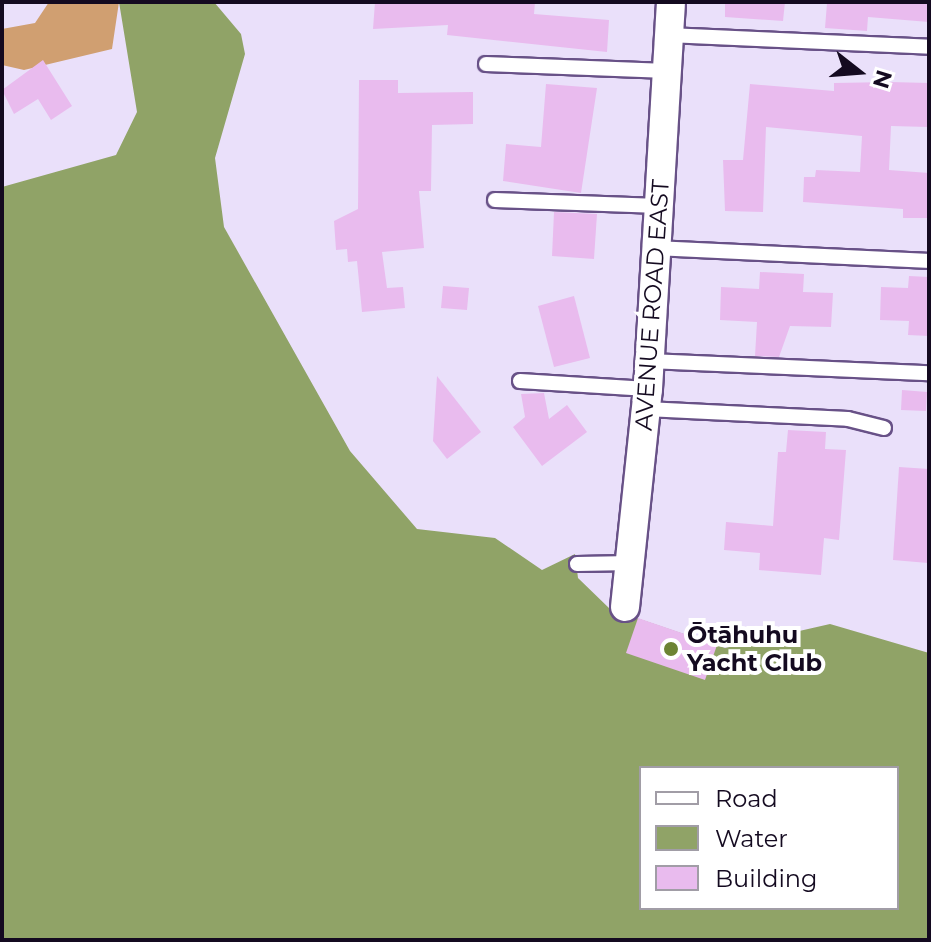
<!DOCTYPE html>
<html>
<head>
<meta charset="utf-8">
<style>
	body { margin:0 }
	#map { position:relative; width:931px; height:942px; overflow:hidden; background:#eae0fa; font-family:Montserrat,sans-serif }
	div>[style] { position:absolute }
	.forest>* { inset:0; background:#d09f71 }
	.water>* { inset:0; background:#90a367 }
	.building>* { inset:0; background:#e9bbee }
	.roads { filter:drop-shadow(2px 0 #685187) drop-shadow(-2px 0 #685187) drop-shadow(0 2px #685187) drop-shadow(0 -2px #685187) }
	.lane>* { height:14px; margin:-7px; padding:0 7px; transform-origin:7px; border-radius:7px; background:#fff }
	.street>* { height:28px; margin:-14px; padding:0 14px; transform-origin:14px; border-radius:14px; background:#fff }
	.dots>* { width:22px; height:22px; translate:-50% -50%; box-sizing:border-box; border:4px solid #fff; border-radius:50% }
	span { translate:-50% -50%; white-space:nowrap; text-align:center; line-height:1.15; -webkit-text-stroke:8px #fff; paint-order:stroke }
	.street-label { font-size:24px; color:#140a20 }
	.poi-label { font-size:24px; color:#140a20; font-weight:700 }
	.left { translate:0 -50%; text-align:left }
	.frame { position:absolute; inset:0; border:4px solid #140a20; pointer-events:none }
	.legend { position:absolute; left:639px; top:766px; width:260px; height:144px; box-sizing:border-box; background:#fff; border:2px solid #a19da6; margin:0; padding:10px 14px; list-style:none; font-size:24px; color:#140a20 }
	.legend li { display:flex; align-items:center; gap:16px; height:40px }
	.legend b { width:40px; border:2px solid #a19da6 }
	.north { position:absolute; left:819px; top:32px; width:80px; height:80px; -webkit-text-stroke:6px #fff; paint-order:stroke; rotate:107deg; font-size:22px; font-weight:700; line-height:32px; text-align:center; color:#140a20 }
	.north::after { content:''; display:block; margin:auto; width:28px; height:36px; background:#140a20; clip-path:polygon(50% 0,100% 100%,50% 72%,0 100%) }
</style>
</head>
<body>
<div id="map">
	<div class="forest">
		<i style="clip-path:polygon(49px 2px,119px 2px,112px 49px,24px 70px,2px 65px,2px 29px,35px 23px)"></i>
	</div>
	<div class="water">
		<i style="clip-path:polygon(evenodd,119px 2px,214px 2px,241px 34px,245px 54px,215px 158px,224px 227px,350px 451px,417px 529px,495px 538px,542px 570px,575px 554px,578px 578px,610px 609px,725px 648px,830px 624px,929px 653px,929px 940px,2px 940px,2px 187px,116px 155px,137px 112px,119px 2px,641px 768px,897px 768px,897px 908px,641px 908px,641px 768px)"></i>
	</div>
	<div class="building">
		<i style="clip-path:polygon(375px 2px,535px 2px,534px 14px,609px 20px,607px 52px,447px 35px,448px 25px,373px 29px)"></i>
		<i style="clip-path:polygon(725px 2px,785px 2px,783px 21px,725px 17px)"></i>
		<i style="clip-path:polygon(865px 2px,929px 2px,929px 22px,868px 17px,867px 31px,825px 28px,827px 3px)"></i>
		<i style="clip-path:polygon(43px 60px,72px 106px,51px 120px,38px 99px,14px 114px,2px 90px)"></i>
		<i style="clip-path:polygon(359px 80px,398px 80px,398px 93px,473px 92px,473px 124px,432px 125px,431px 191px,419px 191px,424px 248px,382px 252px,387px 288px,403px 287px,405px 308px,362px 312px,357px 261px,348px 262px,347px 249px,336px 250px,334px 221px,358px 209px)"></i>
		<i style="clip-path:polygon(890px 82px,929px 83px,928px 127px,891px 126px,889px 170px,929px 173px,929px 218px,903px 218px,903px 209px,803px 202px,804px 177px,815px 177px,816px 170px,860px 172px,862px 136px,766px 127px,763px 212px,725px 211px,723px 160px,743px 160px,750px 84px,834px 91px,834px 83px)"></i>
		<i style="clip-path:polygon(546px 84px,597px 88px,581px 193px,503px 181px,506px 144px,541px 147px)"></i>
		<i style="clip-path:polygon(554px 212px,597px 214px,594px 259px,552px 256px)"></i>
		<i style="clip-path:polygon(760px 272px,804px 274px,803px 292px,833px 293px,831px 327px,790px 326px,779px 357px,755px 356px,757px 322px,720px 320px,721px 287px,759px 289px)"></i>
		<i style="clip-path:polygon(909px 276px,929px 277px,929px 336px,908px 335px,909px 321px,880px 320px,881px 287px,908px 288px)"></i>
		<i style="clip-path:polygon(443px 286px,469px 288px,467px 310px,441px 308px)"></i>
		<i style="clip-path:polygon(574px 296px,590px 358px,554px 367px,538px 306px)"></i>
		<i style="clip-path:polygon(437px 376px,481px 432px,447px 459px,433px 441px)"></i>
		<i style="clip-path:polygon(902px 390px,927px 392px,926px 411px,901px 410px)"></i>
		<i style="clip-path:polygon(544px 393px,549px 419px,567px 405px,587px 432px,542px 466px,513px 427px,525px 417px,521px 394px)"></i>
		<i style="clip-path:polygon(788px 430px,826px 432px,825px 449px,846px 450px,839px 540px,824px 538px,821px 575px,759px 570px,760px 553px,724px 550px,726px 522px,773px 526px,778px 452px,786px 452px)"></i>
		<i style="clip-path:polygon(899px 467px,929px 469px,928px 563px,893px 560px)"></i>
		<i style="clip-path:polygon(638px 618px,717px 645px,705px 680px,626px 653px)"></i>
	</div>
	<div class="roads">
		<div class="lane">
			<i style="left:669px;top:35px;width:260px;rotate:2.6deg"></i>
			<i style="left:486px;top:64px;width:181px;rotate:2.2deg"></i>
			<i style="left:495px;top:200px;width:164px;rotate:2.1deg"></i>
			<i style="left:656px;top:248px;width:273px;rotate:2.7deg"></i>
			<i style="left:649px;top:361px;width:280px;rotate:2.5deg"></i>
			<i style="left:520px;top:381px;width:128px;rotate:3.6deg"></i>
			<i style="left:646px;top:409px;width:202px;rotate:2.8deg"></i>
			<i style="left:848px;top:419px;width:37px;rotate:14deg"></i>
			<i style="left:577px;top:564px;width:55px;rotate:-1deg"></i>
		</div>
		<div class="street">
			<i style="left:625px;top:607px;width:219px;rotate:-84deg"></i>
			<i style="left:648px;top:389px;width:388px;rotate:-86.6deg"></i>
		</div>
	</div>
	<div class="dots">
		<i style="left:671px;top:649px;background:#6d8334"></i>
	</div>
	<div class="street-label">
		<span style="left:652px;top:305px;rotate:-86deg">AVENUE ROAD EAST</span>
	</div>
	<div class="poi-label">
		<span class="left" style="left:687px;top:649px">Ōtāhuhu<br>Yacht Club</span>
	</div>
	<div class="frame"></div>
	<ul class="legend">
	<li><b style="height:10px;background:#fff"></b>Road</li>
	<li><b style="height:22px;background:#90a367"></b>Water</li>
	<li><b style="height:22px;background:#e9bbee"></b>Building</li>
	</ul>
	<div class="north">N</div>
</div>
</body>
</html>
